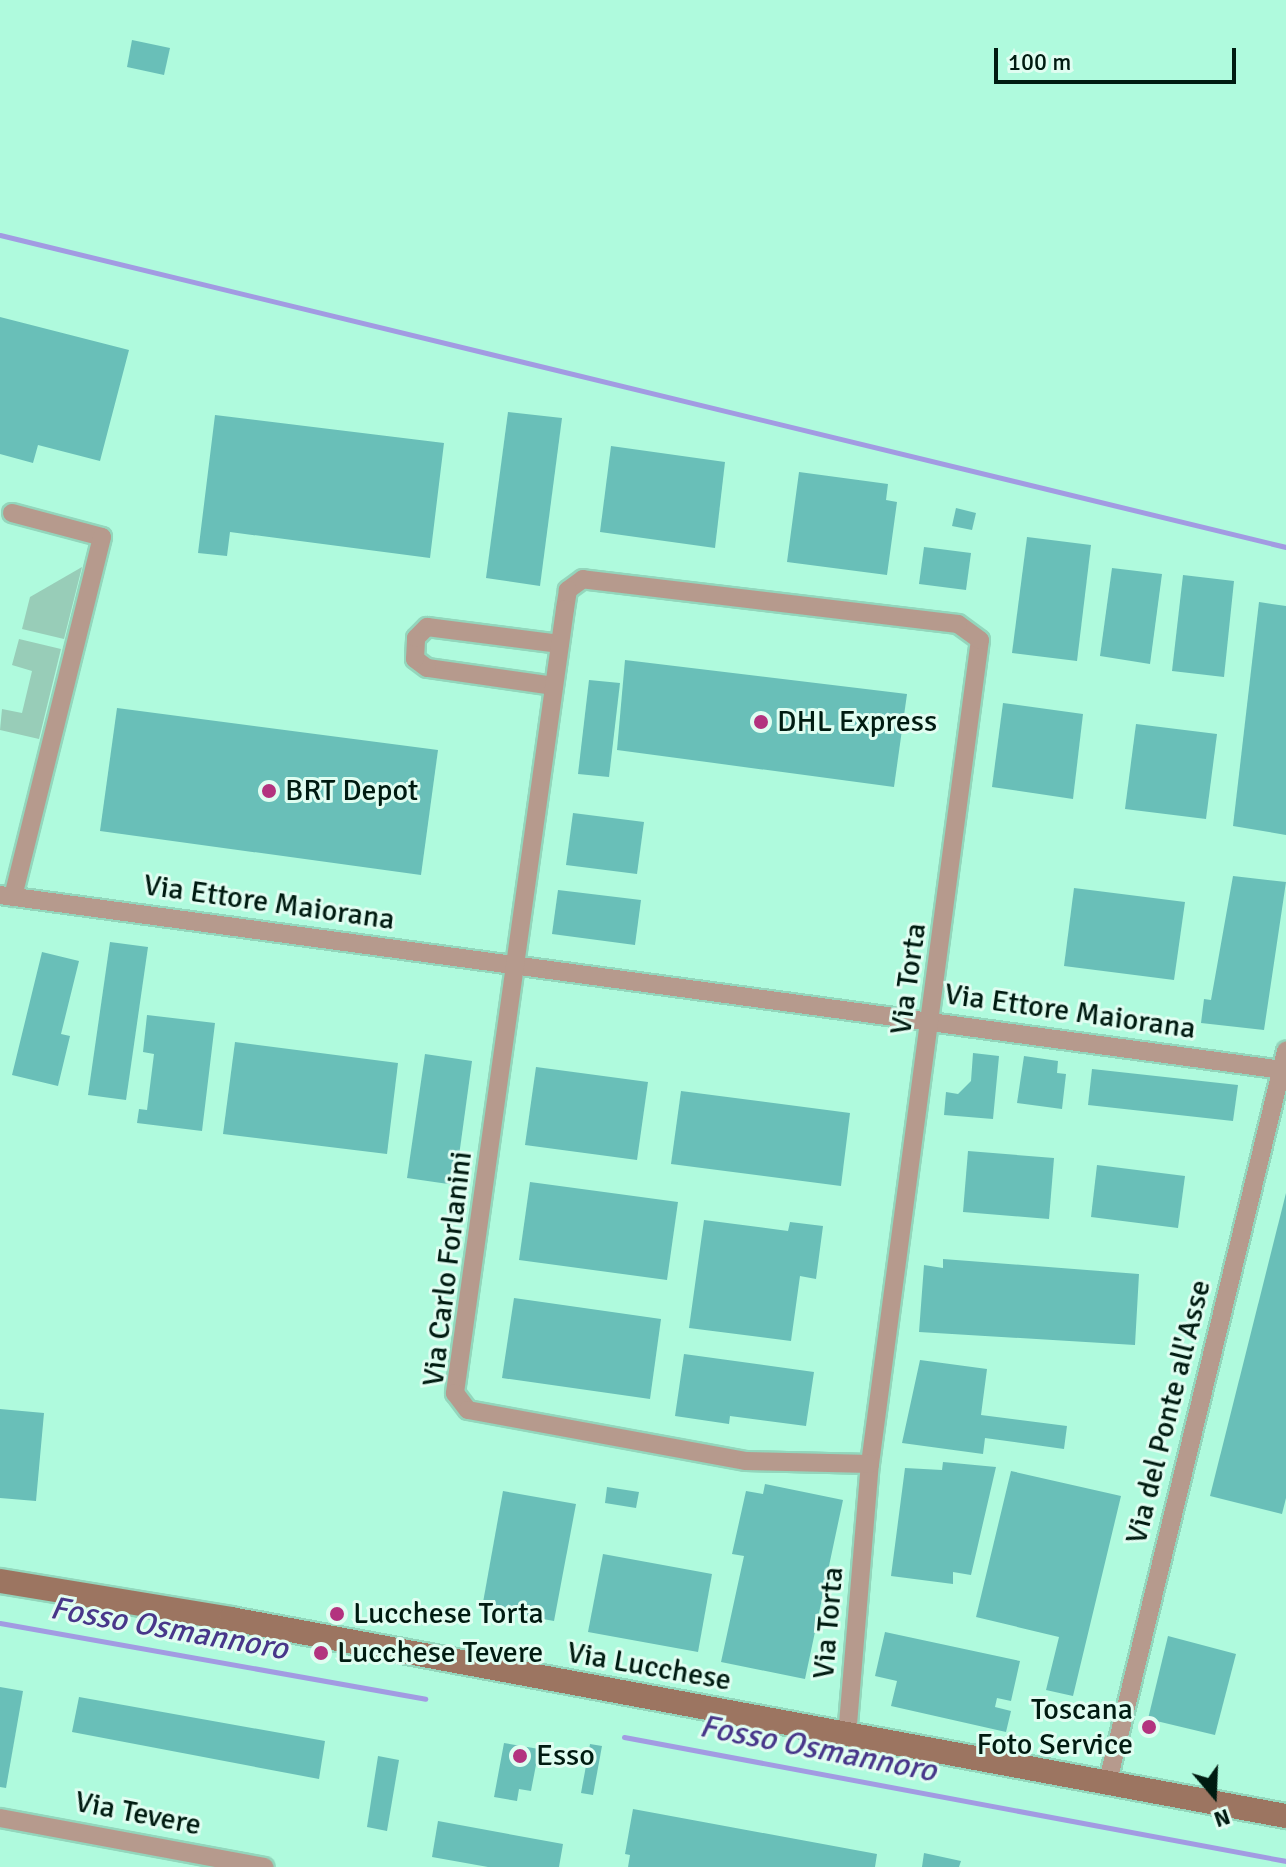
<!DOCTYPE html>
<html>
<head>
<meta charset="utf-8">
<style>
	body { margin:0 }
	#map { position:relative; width:1286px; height:1867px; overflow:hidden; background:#affadd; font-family:Signika,sans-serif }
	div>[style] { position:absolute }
	.green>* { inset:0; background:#98cdb8 }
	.stream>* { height:5px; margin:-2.5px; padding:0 2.5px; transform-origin:2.5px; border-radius:2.5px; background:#a29be2 }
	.building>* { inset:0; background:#69bfb8 }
	.roads { filter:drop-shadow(2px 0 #93d6bc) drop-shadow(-2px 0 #93d6bc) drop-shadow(0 2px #93d6bc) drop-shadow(0 -2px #93d6bc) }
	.minor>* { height:18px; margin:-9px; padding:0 9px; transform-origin:9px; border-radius:9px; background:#b69a8d }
	.secondary>* { height:24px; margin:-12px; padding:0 12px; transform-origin:12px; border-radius:12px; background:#9c7561 }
	.dots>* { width:22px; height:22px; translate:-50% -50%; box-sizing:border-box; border:4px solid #e0fdf1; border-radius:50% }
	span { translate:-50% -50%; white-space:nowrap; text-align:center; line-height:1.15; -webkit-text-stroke:6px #e0fdf1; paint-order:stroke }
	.poi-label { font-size:30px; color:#001b11 }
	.left { translate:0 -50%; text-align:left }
	.right { translate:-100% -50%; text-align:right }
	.street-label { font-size:30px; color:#001b11 }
	.water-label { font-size:32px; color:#48378a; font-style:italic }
	.north { position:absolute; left:1174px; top:1755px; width:80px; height:80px; -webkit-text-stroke:6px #e0fdf1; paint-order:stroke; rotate:161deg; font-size:22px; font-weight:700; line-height:32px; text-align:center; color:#001b11 }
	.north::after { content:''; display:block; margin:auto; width:28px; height:36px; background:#001b11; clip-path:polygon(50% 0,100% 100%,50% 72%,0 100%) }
	.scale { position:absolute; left:994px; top:48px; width:242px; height:36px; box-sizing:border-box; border:4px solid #001b11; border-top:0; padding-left:10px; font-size:24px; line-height:28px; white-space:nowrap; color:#001b11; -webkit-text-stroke:6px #e0fdf1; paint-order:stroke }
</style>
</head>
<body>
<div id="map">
	<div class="green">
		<i style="clip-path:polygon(82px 567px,64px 639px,22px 629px,30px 597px)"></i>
		<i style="clip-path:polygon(19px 639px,61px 649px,39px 739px,0 730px,2px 709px,22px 713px,32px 671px,12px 665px)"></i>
	</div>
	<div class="stream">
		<i style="left:0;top:235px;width:1323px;rotate:13.64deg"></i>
		<i style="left:0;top:1623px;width:432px;rotate:10.1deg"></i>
		<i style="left:624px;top:1737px;width:674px;rotate:10.61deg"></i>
	</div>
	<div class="building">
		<i style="clip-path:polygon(132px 40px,170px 48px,164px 75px,127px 67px)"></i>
		<i style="clip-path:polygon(0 317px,129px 350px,100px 461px,38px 445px,33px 463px,0 454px)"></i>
		<i style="clip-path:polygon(508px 412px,562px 418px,540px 586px,486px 578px)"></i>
		<i style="clip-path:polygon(215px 415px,444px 443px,430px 558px,230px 532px,227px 556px,198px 553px)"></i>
		<i style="clip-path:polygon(611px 446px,725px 462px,715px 548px,600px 532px)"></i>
		<i style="clip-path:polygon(799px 472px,888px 484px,886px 500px,897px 502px,887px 575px,787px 562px)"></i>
		<i style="clip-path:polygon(956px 508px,976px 513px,972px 530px,952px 526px)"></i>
		<i style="clip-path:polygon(1027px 537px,1091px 545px,1077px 661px,1012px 653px)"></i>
		<i style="clip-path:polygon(924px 547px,971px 553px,966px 590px,919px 584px)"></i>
		<i style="clip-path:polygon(1112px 568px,1162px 574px,1150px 664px,1100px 656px)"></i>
		<i style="clip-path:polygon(1183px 575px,1234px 581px,1224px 677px,1172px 671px)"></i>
		<i style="clip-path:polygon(1259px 602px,1286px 606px,1286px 835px,1233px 826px)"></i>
		<i style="clip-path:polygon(625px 660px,907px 694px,894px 787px,617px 750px)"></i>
		<i style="clip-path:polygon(589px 680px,620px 683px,609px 777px,578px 774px)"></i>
		<i style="clip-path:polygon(1003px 703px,1083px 714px,1073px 799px,992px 787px)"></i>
		<i style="clip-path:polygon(117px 708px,438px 750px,421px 875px,100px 831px)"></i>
		<i style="clip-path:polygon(1136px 724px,1217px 734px,1206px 819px,1125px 809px)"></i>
		<i style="clip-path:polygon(573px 813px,644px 822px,637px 874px,566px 865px)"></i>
		<i style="clip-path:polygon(1233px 876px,1286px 882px,1264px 1030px,1201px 1023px,1204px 999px,1211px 1000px)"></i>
		<i style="clip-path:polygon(1074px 888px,1185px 902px,1174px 980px,1064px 966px)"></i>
		<i style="clip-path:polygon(558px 890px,641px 900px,635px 945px,552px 934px)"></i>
		<i style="clip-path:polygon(110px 942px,148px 947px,126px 1100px,88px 1095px)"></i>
		<i style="clip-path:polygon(42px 952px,79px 961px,61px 1034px,70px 1036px,58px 1086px,12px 1075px)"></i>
		<i style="clip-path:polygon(147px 1015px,215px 1023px,202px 1131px,137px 1123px,139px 1109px,147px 1110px,154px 1054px,143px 1052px)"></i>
		<i style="clip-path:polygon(235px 1042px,398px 1063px,387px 1154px,223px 1134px)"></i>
		<i style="clip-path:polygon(973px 1053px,999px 1056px,993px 1119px,944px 1115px,946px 1092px,958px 1094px,971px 1081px)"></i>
		<i style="clip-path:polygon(425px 1054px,472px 1061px,455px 1185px,407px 1178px)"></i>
		<i style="clip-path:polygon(1024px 1056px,1058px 1061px,1057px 1073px,1066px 1074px,1062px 1109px,1017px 1103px)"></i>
		<i style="clip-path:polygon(536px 1067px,648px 1082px,637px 1160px,525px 1145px)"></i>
		<i style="clip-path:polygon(1092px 1069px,1238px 1085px,1233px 1121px,1088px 1105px)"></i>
		<i style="clip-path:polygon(681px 1091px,850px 1113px,841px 1186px,671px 1164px)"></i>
		<i style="clip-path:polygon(968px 1151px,1054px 1158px,1049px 1219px,963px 1212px)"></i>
		<i style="clip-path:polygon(1097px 1165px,1185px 1176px,1178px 1228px,1091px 1217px)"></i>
		<i style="clip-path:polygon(530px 1182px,678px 1202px,667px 1280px,519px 1260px)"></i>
		<i style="clip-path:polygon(1286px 1193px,1286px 1498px,1282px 1514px,1210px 1496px)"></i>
		<i style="clip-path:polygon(704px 1220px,788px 1231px,790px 1222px,823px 1226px,816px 1279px,800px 1276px,791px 1341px,689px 1328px)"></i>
		<i style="clip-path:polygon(943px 1259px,1139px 1274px,1135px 1345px,919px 1332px,924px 1265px,943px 1268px)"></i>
		<i style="clip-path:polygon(514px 1298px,661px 1319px,650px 1399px,502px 1378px)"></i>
		<i style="clip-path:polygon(684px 1354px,814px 1372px,806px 1426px,730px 1416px,729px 1424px,675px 1416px)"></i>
		<i style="clip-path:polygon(920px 1360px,987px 1369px,981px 1415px,1067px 1426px,1064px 1449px,985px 1438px,983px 1454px,902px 1443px)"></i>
		<i style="clip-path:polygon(0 1409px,44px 1413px,36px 1501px,0 1498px)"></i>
		<i style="clip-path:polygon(943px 1462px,996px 1467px,971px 1575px,953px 1572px,953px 1584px,891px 1576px,905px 1468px,942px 1470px)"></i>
		<i style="clip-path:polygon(1011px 1471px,1121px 1496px,1073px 1696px,1046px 1690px,1059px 1637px,976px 1617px)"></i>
		<i style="clip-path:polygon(765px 1484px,843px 1500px,805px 1679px,721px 1662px,744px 1556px,732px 1554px,746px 1491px,763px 1494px)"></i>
		<i style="clip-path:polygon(607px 1487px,639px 1492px,636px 1508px,605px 1503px)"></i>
		<i style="clip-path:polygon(503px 1491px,576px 1504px,554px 1621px,482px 1608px)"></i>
		<i style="clip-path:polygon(603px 1554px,712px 1574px,698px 1652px,588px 1632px)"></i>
		<i style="clip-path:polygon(885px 1632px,1020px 1661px,1011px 1701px,997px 1698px,995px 1707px,1011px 1711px,1006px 1732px,891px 1706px,897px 1681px,875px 1676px)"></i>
		<i style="clip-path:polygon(1168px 1636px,1236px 1654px,1215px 1735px,1148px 1719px)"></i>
		<i style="clip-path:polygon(0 1687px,23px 1691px,6px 1788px,0 1787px)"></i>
		<i style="clip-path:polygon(79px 1697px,325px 1741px,319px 1779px,72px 1732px)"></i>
		<i style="clip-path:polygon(504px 1743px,539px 1749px,531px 1791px,519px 1789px,517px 1801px,494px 1797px)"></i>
		<i style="clip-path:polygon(590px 1744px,602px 1746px,593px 1795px,581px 1793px)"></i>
		<i style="clip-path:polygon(378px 1756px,399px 1760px,387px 1831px,367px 1827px)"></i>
		<i style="clip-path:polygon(633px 1809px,877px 1854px,875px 1867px,628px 1867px,630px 1855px,625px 1854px)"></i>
		<i style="clip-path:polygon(438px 1821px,563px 1844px,559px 1867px,488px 1867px,432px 1857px)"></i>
		<i style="clip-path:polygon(924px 1853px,961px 1861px,959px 1867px,922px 1867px)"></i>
	</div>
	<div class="roads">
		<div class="minor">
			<i style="left:12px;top:513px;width:93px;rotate:14.9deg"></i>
			<i style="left:102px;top:537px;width:371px;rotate:103.9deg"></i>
			<i style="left:554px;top:686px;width:128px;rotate:-171.9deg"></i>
			<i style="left:427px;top:668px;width:15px;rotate:-143deg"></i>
			<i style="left:415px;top:659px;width:21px;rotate:-87deg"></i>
			<i style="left:416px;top:638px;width:16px;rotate:-45deg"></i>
			<i style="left:427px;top:627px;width:134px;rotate:7.3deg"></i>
			<i style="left:0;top:895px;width:1294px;rotate:7.77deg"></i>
			<i style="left:847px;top:1736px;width:273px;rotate:-85.2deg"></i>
			<i style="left:870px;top:1464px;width:831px;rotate:-82.4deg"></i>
			<i style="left:980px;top:640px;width:27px;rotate:-144deg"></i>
			<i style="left:958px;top:624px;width:378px;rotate:-173.2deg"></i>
			<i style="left:583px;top:579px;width:19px;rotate:144deg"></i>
			<i style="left:568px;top:590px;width:19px;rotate:99deg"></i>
			<i style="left:565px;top:609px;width:792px;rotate:97.99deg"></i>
			<i style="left:455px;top:1393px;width:21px;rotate:53deg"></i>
			<i style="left:468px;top:1410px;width:283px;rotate:10.4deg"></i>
			<i style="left:746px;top:1461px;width:124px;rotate:1.4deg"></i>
			<i style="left:1107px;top:1785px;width:756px;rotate:-76.29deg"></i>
			<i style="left:0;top:1818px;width:269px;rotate:10.5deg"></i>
		</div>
		<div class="secondary">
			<i style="left:0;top:1581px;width:234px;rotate:9.3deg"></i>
			<i style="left:231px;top:1619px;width:1073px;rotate:10.58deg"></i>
		</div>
	</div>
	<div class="dots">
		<i style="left:761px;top:722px;background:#b3337f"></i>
		<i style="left:269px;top:791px;background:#b3337f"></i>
		<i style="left:337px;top:1614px;background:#b3337f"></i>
		<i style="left:321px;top:1653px;background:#b3337f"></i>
		<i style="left:1149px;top:1727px;background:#b3337f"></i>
		<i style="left:520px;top:1756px;background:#b3337f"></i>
	</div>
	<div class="poi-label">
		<span class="left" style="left:777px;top:722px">DHL Express</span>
		<span class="left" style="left:285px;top:791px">BRT Depot</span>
		<span class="left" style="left:353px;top:1614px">Lucchese Torta</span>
		<span class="left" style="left:337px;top:1653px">Lucchese Tevere</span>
		<span class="right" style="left:1133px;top:1727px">Toscana<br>Foto Service</span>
		<span class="left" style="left:536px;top:1756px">Esso</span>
	</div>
	<div class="street-label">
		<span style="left:269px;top:903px;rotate:8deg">Via Ettore Maiorana</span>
		<span style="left:909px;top:979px;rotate:-82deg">Via Torta</span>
		<span style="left:1070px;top:1012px;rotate:8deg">Via Ettore Maiorana</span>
		<span style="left:448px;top:1269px;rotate:-83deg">Via Carlo Forlanini</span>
		<span style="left:1169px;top:1412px;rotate:-76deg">Via del Ponte all'Asse</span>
		<span style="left:829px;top:1623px;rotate:-85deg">Via Torta</span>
		<span style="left:649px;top:1667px;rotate:10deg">Via Lucchese</span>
		<span style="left:138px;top:1814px;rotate:11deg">Via Tevere</span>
	</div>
	<div class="water-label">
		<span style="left:169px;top:1629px;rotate:10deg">Fosso Osmannoro</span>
		<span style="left:818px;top:1749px;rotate:11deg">Fosso Osmannoro</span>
	</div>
	<div class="north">N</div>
	<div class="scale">100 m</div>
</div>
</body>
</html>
